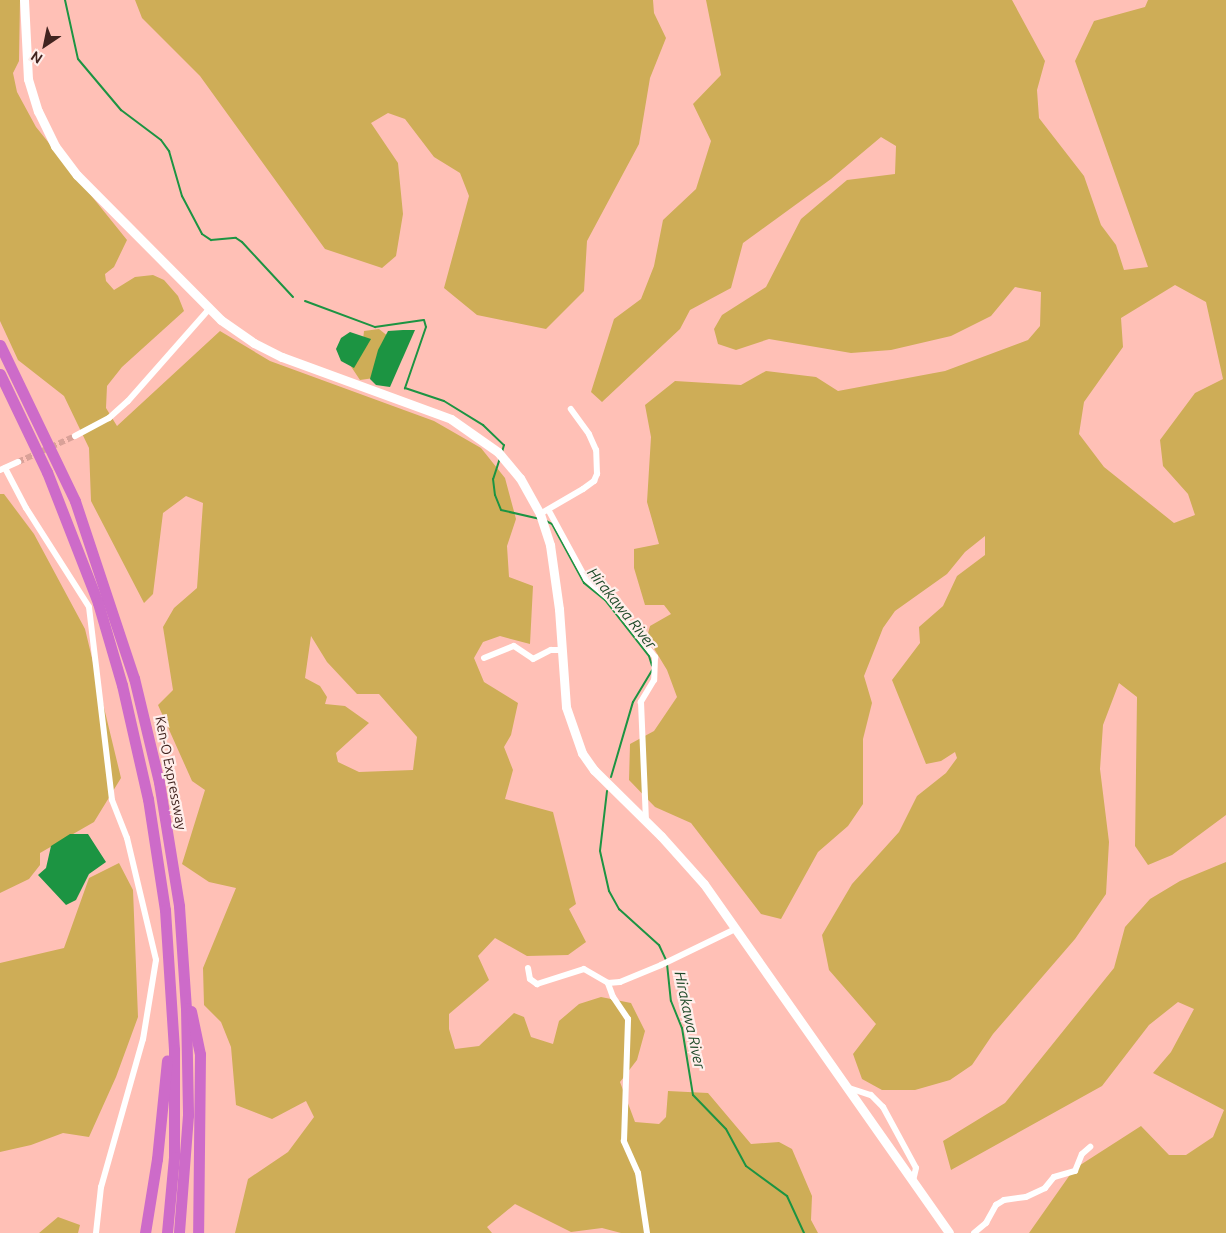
<!DOCTYPE html>
<html>
<head>
<meta charset="utf-8">
<style>
	body { margin:0 }
	#map { position:relative; width:1226px; height:1233px; overflow:hidden; background:#ffc0b6; font-family:Ubuntu,sans-serif }
	div>[style] { position:absolute }
	.green>* { inset:0; background:#cead57 }
	.water>* { inset:0; background:#1c9442 }
	.stream>* { height:2px; margin:-1px; padding:0 1px; transform-origin:1px; border-radius:1px; background:#1c9442 }
	.street-tunnel>* { height:6px; margin-top:-3px; transform-origin:0; background:repeating-linear-gradient(90deg,#d9a198 0 6px,transparent 0 9px) }
	.street>* { height:6px; margin:-3px; padding:0 3px; transform-origin:3px; border-radius:3px; background:#fff }
	.secondary>* { height:9px; margin:-4.5px; padding:0 4.5px; transform-origin:4.5px; border-radius:4.5px; background:#fff }
	.highway>* { height:11px; margin:-5.5px; padding:0 5.5px; transform-origin:5.5px; border-radius:5.5px; background:#cd6bc9 }
	span { translate:-50% -50%; white-space:nowrap; text-align:center; line-height:1.15; -webkit-text-stroke:4.5px #ffeeeb; paint-order:stroke }
	.street-label { font-size:14px; color:#41231f }
	.water-label { font-size:15px; color:#1e4928; font-style:italic }
	.north { position:absolute; left:20px; top:20px; width:50px; height:50px; -webkit-text-stroke:4px #ffeeeb; paint-order:stroke; rotate:214deg; font-size:14px; font-weight:700; line-height:20px; text-align:center; color:#41231f }
	.north::after { content:''; display:block; margin:auto; width:18px; height:22px; background:#41231f; clip-path:polygon(50% 0,100% 100%,50% 72%,0 100%) }
</style>
</head>
<body>
<div id="map">
	<div class="green">
		<i style="clip-path:polygon(evenodd,0 0,20px 0,19px 61px,13px 73px,17px 92px,36px 127px,127px 240px,114px 267px,105px 274px,106px 281px,114px 290px,135px 277px,153px 275px,164px 280px,178px 296px,184px 311px,122px 367px,107px 386px,106px 408px,117px 426px,220px 331px,270px 361px,434px 421px,481px 448px,505px 478px,516px 519px,507px 546px,509px 577px,533px 586px,530px 644px,500px 636px,483px 642px,474px 658px,484px 682px,518px 703px,511px 735px,504px 747px,513px 770px,505px 799px,553px 812px,576px 904px,569px 909px,586px 942px,568px 955px,527px 956px,495px 938px,478px 956px,489px 980px,449px 1014px,449px 1029px,455px 1049px,479px 1046px,514px 1013px,524px 1017px,531px 1037px,553px 1044px,559px 1021px,579px 1004px,601px 997px,631px 1003px,645px 1031px,637px 1060px,620px 1082px,635px 1122px,659px 1124px,666px 1117px,668px 1091px,708px 1093px,751px 1144px,779px 1142px,792px 1149px,812px 1196px,811px 1220px,818px 1233px,621px 1233px,602px 1228px,571px 1232px,515px 1204px,487px 1227px,492px 1233px,235px 1233px,248px 1179px,288px 1152px,314px 1117px,306px 1101px,272px 1119px,236px 1105px,231px 1047px,221px 1022px,204px 1005px,203px 968px,236px 888px,209px 882px,182px 864px,205px 790px,192px 781px,158px 705px,173px 690px,163px 627px,174px 608px,197px 588px,203px 503px,186px 496px,163px 513px,153px 594px,144px 603px,91px 501px,89px 448px,64px 396px,18px 360px,0 321px,0 0,311px 636px,327px 662px,357px 694px,379px 694px,417px 737px,413px 770px,359px 772px,338px 762px,336px 753px,369px 723px,345px 706px,325px 704px,327px 697px,320px 686px,305px 678px,311px 636px)"></i>
		<i style="clip-path:polygon(135px 0,653px 0,654px 13px,666px 38px,650px 78px,639px 144px,587px 241px,584px 291px,546px 329px,477px 315px,444px 288px,469px 196px,460px 173px,434px 157px,405px 119px,388px 113px,371px 123px,398px 163px,403px 214px,396px 256px,382px 268px,325px 249px,200px 76px,142px 18px)"></i>
		<i style="clip-path:polygon(evenodd,706px 0,1012px 0,1045px 61px,1037px 90px,1039px 118px,1084px 176px,1101px 225px,1116px 245px,1124px 270px,1148px 267px,1075px 61px,1094px 21px,1145px 7px,1148px 0,1226px 0,1226px 815px,1172px 855px,1148px 865px,1135px 846px,1137px 697px,1119px 683px,1103px 725px,1100px 769px,1109px 842px,1106px 894px,1075px 939px,993px 1034px,972px 1065px,950px 1080px,915px 1090px,882px 1090px,862px 1079px,853px 1054px,876px 1024px,829px 970px,822px 935px,852px 884px,899px 832px,917px 796px,946px 773px,957px 758px,955px 752px,941px 761px,926px 764px,892px 680px,920px 643px,919px 627px,943px 606px,957px 576px,985px 555px,985px 536px,965px 552px,947px 574px,895px 611px,883px 628px,864px 676px,872px 703px,863px 739px,863px 804px,848px 826px,818px 852px,781px 919px,761px 914px,691px 823px,655px 807px,629px 780px,630px 744px,654px 731px,677px 697px,667px 670px,647px 637px,650px 626px,671px 614px,664px 605px,645px 605px,634px 568px,634px 549px,659px 544px,647px 502px,651px 437px,645px 405px,675px 381px,741px 385px,766px 371px,816px 377px,838px 391px,945px 371px,1028px 340px,1040px 326px,1041px 292px,1015px 287px,991px 316px,951px 336px,891px 350px,851px 353px,769px 339px,736px 350px,718px 344px,714px 329px,722px 315px,766px 287px,801px 219px,847px 180px,895px 174px,896px 146px,881px 137px,831px 179px,743px 243px,731px 288px,690px 310px,680px 329px,602px 402px,591px 392px,614px 319px,641px 299px,654px 266px,663px 220px,696px 189px,711px 141px,693px 104px,721px 75px,706px 0,1175px 285px,1206px 302px,1223px 379px,1195px 393px,1160px 440px,1163px 466px,1188px 494px,1195px 515px,1174px 523px,1104px 467px,1079px 434px,1084px 402px,1123px 347px,1121px 318px,1175px 285px)"></i>
		<i style="clip-path:polygon(379px 329px,389px 337px,374px 378px,360px 380px,350px 365px,363px 340px,364px 331px)"></i>
		<i style="clip-path:polygon(0 494px,4px 494px,34px 534px,85px 629px,121px 778px,94px 822px,40px 853px,40px 865px,29px 879px,0 893px)"></i>
		<i style="clip-path:polygon(1226px 862px,1226px 1233px,1029px 1233px,1074px 1169px,1141px 1126px,1169px 1155px,1186px 1155px,1213px 1137px,1224px 1110px,1153px 1073px,1171px 1052px,1194px 1009px,1178px 1002px,1149px 1025px,1102px 1086px,951px 1170px,943px 1141px,1005px 1103px,1114px 968px,1125px 927px,1150px 899px,1180px 881px)"></i>
		<i style="clip-path:polygon(119px 863px,133px 890px,138px 1017px,116px 1077px,89px 1137px,63px 1133px,31px 1145px,0 1152px,0 963px,64px 948px,89px 878px)"></i>
		<i style="clip-path:polygon(58px 1217px,80px 1225px,78px 1233px,39px 1233px)"></i>
	</div>
	<div class="water">
		<i style="clip-path:polygon(403px 330px,415px 330px,390px 387px,376px 385px,370px 379px,378px 350px,388px 331px)"></i>
		<i style="clip-path:polygon(350px 332px,371px 339px,354px 368px,341px 361px,336px 349px,341px 338px)"></i>
		<i style="clip-path:polygon(70px 834px,88px 834px,106px 862px,89px 874px,76px 900px,66px 905px,38px 875px,46px 868px,51px 846px)"></i>
	</div>
	<div class="stream">
		<i style="left:65px;top:0;width:60px;rotate:77.6deg"></i>
		<i style="left:78px;top:59px;width:67px;rotate:49.9deg"></i>
		<i style="left:121px;top:110px;width:50px;rotate:36.9deg"></i>
		<i style="left:161px;top:140px;width:14px;rotate:54deg"></i>
		<i style="left:169px;top:151px;width:47px;rotate:73.9deg"></i>
		<i style="left:182px;top:196px;width:43px;rotate:62.2deg"></i>
		<i style="left:202px;top:234px;width:11px;rotate:34deg"></i>
		<i style="left:211px;top:240px;width:25px;rotate:-5deg"></i>
		<i style="left:236px;top:238px;width:7px;rotate:34deg"></i>
		<i style="left:242px;top:242px;width:75px;rotate:47.2deg"></i>
		<i style="left:305px;top:301px;width:75px;rotate:20.4deg"></i>
		<i style="left:375px;top:327px;width:49px;rotate:-8.1deg"></i>
		<i style="left:424px;top:320px;width:7px;rotate:74deg"></i>
		<i style="left:426px;top:327px;width:65px;rotate:109deg"></i>
		<i style="left:405px;top:388px;width:41px;rotate:18.4deg"></i>
		<i style="left:444px;top:401px;width:46px;rotate:31.6deg"></i>
		<i style="left:483px;top:425px;width:29px;rotate:44deg"></i>
		<i style="left:504px;top:445px;width:7px;rotate:106deg"></i>
		<i style="left:500px;top:458px;width:22px;rotate:108deg"></i>
		<i style="left:493px;top:479px;width:16px;rotate:83deg"></i>
		<i style="left:495px;top:495px;width:16px;rotate:68deg"></i>
		<i style="left:501px;top:510px;width:39px;rotate:13deg"></i>
		<i style="left:546px;top:521px;width:7px;rotate:27deg"></i>
		<i style="left:552px;top:524px;width:67px;rotate:61.5deg"></i>
		<i style="left:584px;top:583px;width:27px;rotate:39deg"></i>
		<i style="left:605px;top:600px;width:71px;rotate:51.8deg"></i>
		<i style="left:649px;top:656px;width:10px;rotate:73deg"></i>
		<i style="left:611px;top:777px;width:78px;rotate:-73.7deg"></i>
		<i style="left:633px;top:702px;width:37px;rotate:-59deg"></i>
		<i style="left:607px;top:791px;width:60px;rotate:96.7deg"></i>
		<i style="left:600px;top:851px;width:41px;rotate:77.3deg"></i>
		<i style="left:609px;top:891px;width:21px;rotate:61deg"></i>
		<i style="left:619px;top:909px;width:54px;rotate:42deg"></i>
		<i style="left:659px;top:945px;width:17px;rotate:65deg"></i>
		<i style="left:667px;top:964px;width:37px;rotate:84deg"></i>
		<i style="left:671px;top:1001px;width:29px;rotate:68deg"></i>
		<i style="left:682px;top:1028px;width:68px;rotate:80.7deg"></i>
		<i style="left:693px;top:1095px;width:47px;rotate:45.9deg"></i>
		<i style="left:726px;top:1129px;width:42px;rotate:61.6deg"></i>
		<i style="left:746px;top:1166px;width:51px;rotate:36.2deg"></i>
		<i style="left:787px;top:1196px;width:41px;rotate:65.3deg"></i>
	</div>
	<div class="street-tunnel">
		<i style="left:18px;top:462px;width:63px;rotate:-24.5deg"></i>
	</div>
	<div class="street">
		<i style="left:75px;top:436px;width:38px;rotate:-28deg"></i>
		<i style="left:109px;top:418px;width:25px;rotate:-42deg"></i>
		<i style="left:128px;top:401px;width:123px;rotate:-48.6deg"></i>
		<i style="left:5px;top:468px;width:45px;rotate:62.3deg"></i>
		<i style="left:26px;top:508px;width:117px;rotate:57.5deg"></i>
		<i style="left:89px;top:607px;width:194px;rotate:83.2deg"></i>
		<i style="left:112px;top:800px;width:41px;rotate:68.5deg"></i>
		<i style="left:127px;top:838px;width:125px;rotate:76.6deg"></i>
		<i style="left:156px;top:960px;width:80px;rotate:99.3deg"></i>
		<i style="left:143px;top:1039px;width:154px;rotate:105.8deg"></i>
		<i style="left:101px;top:1187px;width:46px;rotate:96.2deg"></i>
		<i style="left:0;top:470px;width:20px;rotate:-24deg"></i>
		<i style="left:549px;top:511px;width:77px;rotate:61.4deg"></i>
		<i style="left:586px;top:579px;width:32px;rotate:41deg"></i>
		<i style="left:610px;top:600px;width:73px;rotate:51.7deg"></i>
		<i style="left:655px;top:657px;width:23px;rotate:92deg"></i>
		<i style="left:654px;top:680px;width:26px;rotate:121deg"></i>
		<i style="left:641px;top:702px;width:118px;rotate:87.6deg"></i>
		<i style="left:540px;top:514px;width:50px;rotate:-30.2deg"></i>
		<i style="left:583px;top:489px;width:14px;rotate:-36deg"></i>
		<i style="left:594px;top:481px;width:8px;rotate:-67deg"></i>
		<i style="left:597px;top:474px;width:24px;rotate:-92deg"></i>
		<i style="left:596px;top:450px;width:17px;rotate:-114deg"></i>
		<i style="left:589px;top:434px;width:31px;rotate:-126deg"></i>
		<i style="left:484px;top:658px;width:32px;rotate:-22deg"></i>
		<i style="left:514px;top:646px;width:23px;rotate:34deg"></i>
		<i style="left:533px;top:659px;width:20px;rotate:-27deg"></i>
		<i style="left:551px;top:650px;width:11px"></i>
		<i style="left:528px;top:968px;width:11px;rotate:80deg"></i>
		<i style="left:530px;top:979px;width:9px;rotate:36deg"></i>
		<i style="left:537px;top:984px;width:49px;rotate:-17.7deg"></i>
		<i style="left:584px;top:969px;width:28px;rotate:30deg"></i>
		<i style="left:846px;top:1087px;width:26px;rotate:18deg"></i>
		<i style="left:871px;top:1095px;width:17px;rotate:45deg"></i>
		<i style="left:883px;top:1107px;width:69px;rotate:61.6deg"></i>
		<i style="left:916px;top:1168px;width:13px;rotate:103deg"></i>
		<i style="left:647px;top:1233px;width:61px;rotate:-98.5deg"></i>
		<i style="left:638px;top:1173px;width:35px;rotate:-114deg"></i>
		<i style="left:624px;top:1141px;width:122px;rotate:-88.1deg"></i>
		<i style="left:628px;top:1019px;width:27px;rotate:-124deg"></i>
		<i style="left:613px;top:997px;width:15px;rotate:-110deg"></i>
		<i style="left:608px;top:983px;width:12px;rotate:-5deg"></i>
		<i style="left:620px;top:982px;width:44px;rotate:-22.5deg"></i>
		<i style="left:661px;top:965px;width:82px;rotate:-25.9deg"></i>
		<i style="left:974px;top:1233px;width:16px;rotate:-40deg"></i>
		<i style="left:986px;top:1223px;width:21px;rotate:-61deg"></i>
		<i style="left:996px;top:1205px;width:9px;rotate:-32deg"></i>
		<i style="left:1004px;top:1200px;width:22px;rotate:-8deg"></i>
		<i style="left:1026px;top:1197px;width:21px;rotate:-25deg"></i>
		<i style="left:1045px;top:1188px;width:14px;rotate:-51deg"></i>
		<i style="left:1054px;top:1177px;width:22px;rotate:-16deg"></i>
		<i style="left:1075px;top:1171px;width:18px;rotate:-68deg"></i>
		<i style="left:1082px;top:1154px;width:11px;rotate:-41deg"></i>
	</div>
	<div class="secondary">
		<i style="left:24px;top:0;width:79px;rotate:87.1deg"></i>
		<i style="left:28px;top:79px;width:34px;rotate:73deg"></i>
		<i style="left:38px;top:111px;width:39px;rotate:64deg"></i>
		<i style="left:55px;top:146px;width:36px;rotate:53deg"></i>
		<i style="left:77px;top:175px;width:204px;rotate:45.2deg"></i>
		<i style="left:221px;top:320px;width:40px;rotate:34.9deg"></i>
		<i style="left:254px;top:343px;width:31px;rotate:27deg"></i>
		<i style="left:282px;top:357px;width:180px;rotate:20.1deg"></i>
		<i style="left:451px;top:419px;width:57px;rotate:35.1deg"></i>
		<i style="left:498px;top:452px;width:34px;rotate:50deg"></i>
		<i style="left:520px;top:478px;width:41px;rotate:60.9deg"></i>
		<i style="left:540px;top:514px;width:33px;rotate:72deg"></i>
		<i style="left:550px;top:545px;width:65px;rotate:82deg"></i>
		<i style="left:559px;top:609px;width:98px;rotate:85.9deg"></i>
		<i style="left:566px;top:707px;width:49px;rotate:70.8deg"></i>
		<i style="left:582px;top:753px;width:21px;rotate:55deg"></i>
		<i style="left:594px;top:770px;width:94px;rotate:44.6deg"></i>
		<i style="left:661px;top:836px;width:64px;rotate:48.1deg"></i>
		<i style="left:704px;top:884px;width:426px;rotate:54.9deg"></i>
	</div>
	<div class="highway">
		<i style="left:0;top:345px;width:173px;rotate:64.3deg"></i>
		<i style="left:75px;top:501px;width:187px;rotate:71.6deg"></i>
		<i style="left:134px;top:678px;width:107px;rotate:76.5deg"></i>
		<i style="left:159px;top:782px;width:126px;rotate:80.8deg"></i>
		<i style="left:179px;top:906px;width:102px;rotate:86.1deg"></i>
		<i style="left:186px;top:1008px;width:107px;rotate:88.9deg"></i>
		<i style="left:188px;top:1115px;width:118px;rotate:94.4deg"></i>
		<i style="left:0;top:374px;width:109px;rotate:64.4deg"></i>
		<i style="left:47px;top:472px;width:141px;rotate:68.7deg"></i>
		<i style="left:98px;top:603px;width:85px;rotate:73.7deg"></i>
		<i style="left:122px;top:685px;width:117px;rotate:77.2deg"></i>
		<i style="left:148px;top:799px;width:112px;rotate:81.3deg"></i>
		<i style="left:165px;top:910px;width:140px;rotate:86.3deg"></i>
		<i style="left:174px;top:1050px;width:107px;rotate:90deg"></i>
		<i style="left:174px;top:1157px;width:76px;rotate:95.3deg"></i>
		<i style="left:191px;top:1011px;width:44px;rotate:78.2deg"></i>
		<i style="left:200px;top:1054px;width:179px;rotate:90.6deg"></i>
		<i style="left:145px;top:1233px;width:75px;rotate:-80.8deg"></i>
		<i style="left:157px;top:1159px;width:99px;rotate:-84.2deg"></i>
	</div>
	<div class="street-label">
		<span style="left:171px;top:773px;rotate:79deg">Ken-O Expressway</span>
	</div>
	<div class="water-label">
		<span style="left:622px;top:608px;rotate:51deg">Hirakawa River</span>
		<span style="left:690px;top:1020px;rotate:78deg">Hirakawa River</span>
	</div>
	<div class="north">N</div>
</div>
</body>
</html>
